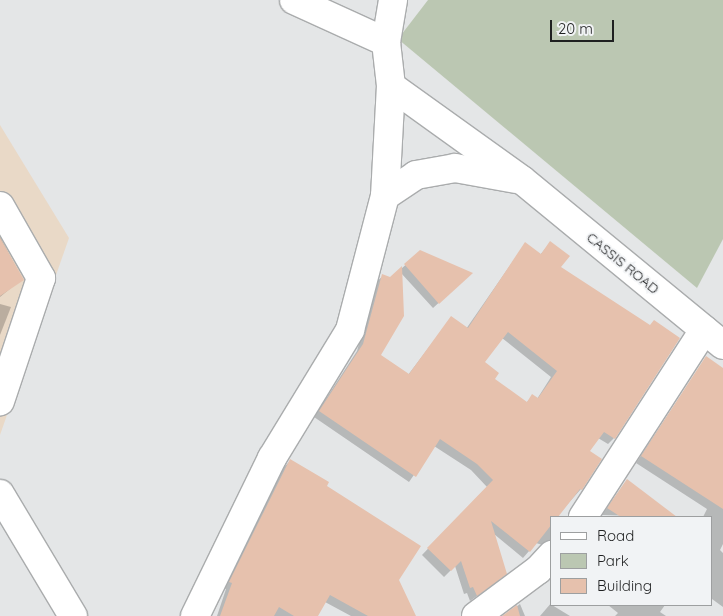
<!DOCTYPE html>
<html>
<head>
<meta charset="utf-8">
<style>
	body { margin:0 }
	#map { position:relative; width:723px; height:616px; overflow:hidden; background:#e4e6e7; font-family:Quicksand,sans-serif }
	div>[style] { position:absolute }
	.commercial>* { inset:0; background:#e9d9c7 }
	.green>* { inset:0; background:#bbc7b2 }
	.shadow>* { inset:0; background:#0003 }
	.building>* { inset:0; background:#e6c1ad }
	.roads { filter:drop-shadow(1px 0 #aaacad) drop-shadow(-1px 0 #aaacad) drop-shadow(0 1px #aaacad) drop-shadow(0 -1px #aaacad) }
	.minor>* { height:28px; margin:-14px; padding:0 14px; transform-origin:14px; border-radius:14px; background:#fff }
	span { translate:-50% -50%; white-space:nowrap; text-align:center; line-height:1.15; -webkit-text-stroke:4px #f1f3f5; paint-order:stroke }
	.street-label { font-size:14px; color:#1f2021 }
	.legend { position:absolute; left:550px; top:516px; width:162px; height:90px; box-sizing:border-box; background:#f1f3f5; border:1px solid #9d9fa0; margin:0; padding:6px 9px; list-style:none; font-size:15px; color:#1f2021 }
	.legend li { display:flex; align-items:center; gap:10px; height:25px }
	.legend b { width:25px; border:1px solid #9d9fa0 }
	.scale { position:absolute; left:550px; top:20px; width:64px; height:22px; box-sizing:border-box; border:2px solid #1f2021; border-top:0; padding-left:6px; font-size:15px; line-height:18px; white-space:nowrap; color:#1f2021; -webkit-text-stroke:4px #f1f3f5; paint-order:stroke }
</style>
</head>
<body>
<div id="map">
	<div class="commercial">
		<i style="clip-path:polygon(0 125px,69px 238px,0 435px)"></i>
	</div>
	<div class="green">
		<i style="clip-path:polygon(428px 0,723px 0,723px 239px,697px 288px,398px 39px)"></i>
	</div>
	<div class="shadow">
		<i style="clip-path:polygon(0 237px,22px 279px,0 297px)"></i>
		<i style="clip-path:polygon(evenodd,550px 243px,614px 438px,608px 444px,598px 438px,589px 451px,600px 460px,581px 489px,556px 517px,552px 517px,552px 548px,536px 543px,523px 558px,494px 534px,499px 580px,470px 601px,467px 593px,464px 594px,455px 566px,444px 577px,422px 555px,487px 487px,471px 470px,434px 446px,409px 482px,314px 417px,357px 351px,376px 282px,383px 276px,391px 278px,420px 252px,466px 278px,433px 308px,401px 273px,379px 355px,408px 375px,451px 318px,466px 329px,525px 244px,540px 255px,550px 243px,502px 338px,551px 377px,537px 399px,533px 396px,526px 403px,493px 379px,483px 363px,502px 338px)"></i>
		<i style="clip-path:polygon(0 304px,11px 307px,0 335px)"></i>
		<i style="clip-path:polygon(706px 358px,723px 370px,723px 544px,720px 550px,723px 553px,723px 607px,712px 599px,712px 517px,703px 517px,707px 509px,636px 463px)"></i>
		<i style="clip-path:polygon(290px 461px,325px 486px,398px 580px,414px 616px,351px 616px,325px 602px,317px 616px,217px 616px,226px 589px,224px 588px,284px 467px)"></i>
		<i style="clip-path:polygon(627px 480px,675px 517px,602px 515px)"></i>
		<i style="clip-path:polygon(552px 602px,552px 605px,570px 616px,540px 616px)"></i>
		<i style="clip-path:polygon(520px 604px,525px 616px,504px 616px)"></i>
		<i style="clip-path:polygon(608px 605px,665px 605px,660px 612px,666px 616px,615px 616px,618px 613px)"></i>
	</div>
	<div class="building">
		<i style="clip-path:polygon(0 238px,24px 280px,0 296px)"></i>
		<i style="clip-path:polygon(evenodd,550px 241px,570px 256px,561px 267px,650px 325px,654px 320px,680px 338px,615px 439px,604px 432px,590px 451px,602px 459px,582px 490px,580px 489px,558px 517px,552px 517px,552px 524px,530px 552px,491px 521px,507px 574px,477px 596px,473px 587px,470px 588px,461px 561px,451px 571px,427px 548px,493px 480px,477px 464px,440px 439px,416px 477px,319px 411px,363px 344px,382px 274px,390px 277px,402px 266px,404px 316px,381px 355px,409px 374px,451px 316px,468px 328px,525px 242px,541px 254px,550px 241px,508px 332px,557px 371px,538px 398px,532px 394px,527px 402px,495px 379px,499px 373px,485px 362px,508px 332px)"></i>
		<i style="clip-path:polygon(420px 250px,473px 273px,439px 304px,404px 264px)"></i>
		<i style="clip-path:polygon(706px 356px,723px 368px,723px 509px,641px 456px)"></i>
		<i style="clip-path:polygon(290px 459px,329px 482px,327px 486px,421px 546px,399px 580px,416px 616px,368px 616px,330px 595px,318px 616px,294px 616px,279px 607px,274px 616px,220px 616px,232px 583px,229px 582px)"></i>
		<i style="clip-path:polygon(627px 479px,677px 517px,621px 517px,607px 508px)"></i>
		<i style="clip-path:polygon(517px 605px,520px 616px,502px 616px)"></i>
	</div>
	<div class="roads">
		<div class="minor">
			<i style="left:294px;top:0;width:101px;rotate:24.5deg"></i>
			<i style="left:391px;top:86px;width:161px;rotate:35.7deg"></i>
			<i style="left:522px;top:180px;width:260px;rotate:39.4deg"></i>
			<i style="left:385px;top:196px;width:37px;rotate:-34deg"></i>
			<i style="left:416px;top:175px;width:40px;rotate:-10deg"></i>
			<i style="left:455px;top:168px;width:62px;rotate:10.2deg"></i>
			<i style="left:0;top:206px;width:83px;rotate:60.3deg"></i>
			<i style="left:41px;top:278px;width:130px;rotate:108.4deg"></i>
			<i style="left:0;top:494px;width:142px;rotate:59.1deg"></i>
			<i style="left:583px;top:517px;width:223px;rotate:-57.1deg"></i>
			<i style="left:195px;top:616px;width:176px;rotate:-64deg"></i>
			<i style="left:272px;top:458px;width:150px;rotate:-58.6deg"></i>
			<i style="left:350px;top:330px;width:138px;rotate:-75.4deg"></i>
			<i style="left:385px;top:196px;width:110px;rotate:-86.9deg"></i>
			<i style="left:391px;top:86px;width:44px;rotate:-96.5deg"></i>
			<i style="left:386px;top:42px;width:43px;rotate:-80.5deg"></i>
			<i style="left:476px;top:616px;width:77px;rotate:-36.6deg"></i>
			<i style="left:538px;top:570px;width:21px;rotate:-47deg"></i>
		</div>
	</div>
	<div class="street-label">
		<span style="left:623px;top:263px;rotate:39deg">CASSIS ROAD</span>
	</div>
	<ul class="legend">
	<li><b style="height:6px;background:#fff"></b>Road</li>
	<li><b style="height:14px;background:#bbc7b2"></b>Park</li>
	<li><b style="height:14px;background:#e6c1ad"></b>Building</li>
	</ul>
	<div class="scale">20 m</div>
</div>
</body>
</html>
